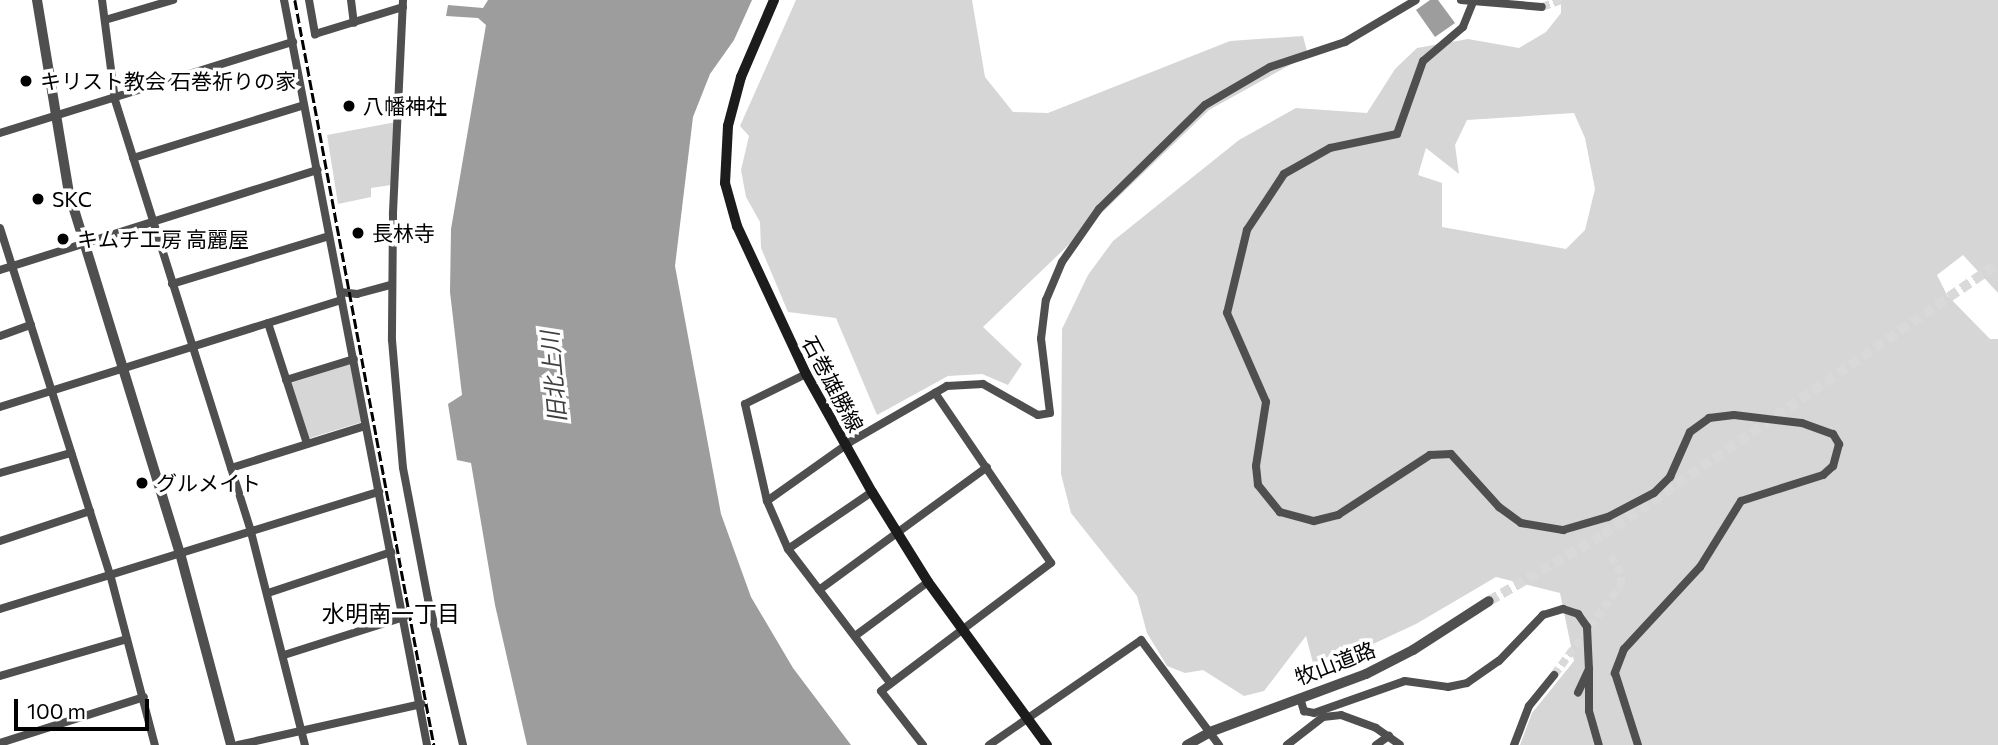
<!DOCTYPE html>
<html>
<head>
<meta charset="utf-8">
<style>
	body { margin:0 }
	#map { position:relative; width:1998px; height:745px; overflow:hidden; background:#fff; font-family:Commissioner,"Noto Sans JP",sans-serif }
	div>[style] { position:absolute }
	.green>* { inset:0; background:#d6d6d6 }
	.water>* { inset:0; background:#9d9d9d }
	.minor-tunnel>* { height:8px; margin-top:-4px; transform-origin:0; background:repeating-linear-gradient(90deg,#d9d9d9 0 8px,transparent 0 12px) }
	.tertiary-tunnel>* { height:10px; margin-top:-5px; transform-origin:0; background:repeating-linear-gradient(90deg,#d9d9d9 0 10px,transparent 0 15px) }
	.minor>* { height:8px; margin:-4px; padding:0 4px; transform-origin:4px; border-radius:4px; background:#4f4f4f }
	.tertiary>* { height:10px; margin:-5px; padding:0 5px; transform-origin:5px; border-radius:5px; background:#4f4f4f }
	.secondary>* { height:10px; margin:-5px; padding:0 5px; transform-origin:5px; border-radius:5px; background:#1c1c1c }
	.rail>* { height:2.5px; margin-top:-1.25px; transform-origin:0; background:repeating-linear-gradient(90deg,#000 0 10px,transparent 0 13.5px) }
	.dots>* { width:19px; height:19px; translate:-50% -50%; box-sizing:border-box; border:4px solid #fff; border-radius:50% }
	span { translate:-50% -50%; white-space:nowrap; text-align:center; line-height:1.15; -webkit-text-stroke:7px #fff; paint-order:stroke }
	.poi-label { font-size:21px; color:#000 }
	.left { translate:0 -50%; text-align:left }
	.street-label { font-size:21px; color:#000 }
	.water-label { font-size:23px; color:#3e3e3e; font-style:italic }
	.neighbourhood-label { font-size:23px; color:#000 }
	.scale { position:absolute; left:14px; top:699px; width:135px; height:32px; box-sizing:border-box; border:4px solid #000; border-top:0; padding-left:9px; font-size:21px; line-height:24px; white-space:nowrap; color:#000; -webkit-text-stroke:5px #fff; paint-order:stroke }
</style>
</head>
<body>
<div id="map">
	<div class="green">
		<i style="clip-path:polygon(796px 0,972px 0,985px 77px,1013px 112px,1048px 113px,1230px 41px,1303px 36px,1308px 55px,1209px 110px,983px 327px,1022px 364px,1008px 385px,982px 374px,948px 376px,877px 415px,836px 318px,788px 312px,761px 248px,760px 222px,746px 197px,741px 170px,749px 136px,740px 126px)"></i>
		<i style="clip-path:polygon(evenodd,1561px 0,1998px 0,1998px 293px,1963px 255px,1937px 275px,1947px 295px,1990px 339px,1998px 339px,1998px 745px,1520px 745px,1532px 713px,1574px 661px,1560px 593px,1496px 577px,1416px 624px,1315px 671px,1306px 636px,1264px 691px,1244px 696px,1203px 670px,1185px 673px,1167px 666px,1147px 633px,1137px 596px,1071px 513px,1061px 474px,1062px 329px,1088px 275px,1113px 241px,1239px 140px,1296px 108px,1367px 113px,1395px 69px,1417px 48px,1468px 39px,1519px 48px,1546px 32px,1561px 13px,1561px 0,1574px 113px,1585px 138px,1595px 189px,1585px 230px,1566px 249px,1442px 227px,1442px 183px,1418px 175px,1426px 148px,1459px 174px,1455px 145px,1467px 120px,1574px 113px)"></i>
		<i style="clip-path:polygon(396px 122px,391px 185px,371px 188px,371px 197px,338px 204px,327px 135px)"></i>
		<i style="clip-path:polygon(350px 364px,362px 422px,307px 439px,291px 383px)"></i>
	</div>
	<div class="water">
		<i style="clip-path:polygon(488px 0,752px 0,734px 40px,710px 74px,693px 117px,675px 266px,721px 514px,751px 597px,793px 668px,851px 745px,527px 745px,495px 605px,471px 463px,457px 460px,448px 404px,462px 395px,450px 292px,451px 229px,486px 25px,478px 18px,446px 16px,448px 5px,483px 8px)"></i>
		<i style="clip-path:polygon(1430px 0,1438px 0,1455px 23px,1435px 37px,1416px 10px)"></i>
	</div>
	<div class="minor-tunnel">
		<i style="left:1542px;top:7px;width:20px;rotate:-20deg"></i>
		<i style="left:1554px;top:675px;width:112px;rotate:-53.3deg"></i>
		<i style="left:1621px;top:585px;width:12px;rotate:-90deg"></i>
		<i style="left:1621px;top:573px;width:23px;rotate:-121deg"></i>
	</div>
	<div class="tertiary-tunnel">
		<i style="left:1489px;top:601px;width:132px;rotate:-30.1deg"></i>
		<i style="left:1603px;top:535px;width:479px;rotate:-34.5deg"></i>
	</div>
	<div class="minor">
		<i style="left:102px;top:0;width:101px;rotate:82.6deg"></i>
		<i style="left:115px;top:100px;width:453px;rotate:72.5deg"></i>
		<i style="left:251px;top:532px;width:220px;rotate:75.8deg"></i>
		<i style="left:284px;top:0;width:759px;rotate:79.13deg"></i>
		<i style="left:309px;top:0;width:35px;rotate:80deg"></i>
		<i style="left:315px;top:34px;width:92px;rotate:-17.1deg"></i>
		<i style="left:351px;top:0;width:23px;rotate:83deg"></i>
		<i style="left:403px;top:0;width:215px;rotate:92.7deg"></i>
		<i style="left:393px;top:215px;width:125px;rotate:90.5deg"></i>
		<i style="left:392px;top:340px;width:128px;rotate:85.1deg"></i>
		<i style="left:403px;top:468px;width:133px;rotate:79.2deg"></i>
		<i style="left:428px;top:599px;width:150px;rotate:76.5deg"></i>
		<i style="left:1461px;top:0;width:81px;rotate:4.9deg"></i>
		<i style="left:1473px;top:2px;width:27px;rotate:112deg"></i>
		<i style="left:1463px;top:27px;width:52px;rotate:139.6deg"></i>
		<i style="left:1423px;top:61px;width:77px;rotate:109.6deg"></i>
		<i style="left:1397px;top:134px;width:68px;rotate:168.2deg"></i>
		<i style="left:1330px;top:148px;width:53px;rotate:150.5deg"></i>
		<i style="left:1284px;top:174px;width:67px;rotate:123.5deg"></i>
		<i style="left:1247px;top:230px;width:85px;rotate:103.5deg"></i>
		<i style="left:1227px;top:313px;width:97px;rotate:66.3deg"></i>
		<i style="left:1266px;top:402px;width:65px;rotate:98.9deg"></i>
		<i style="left:1256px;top:466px;width:19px;rotate:84deg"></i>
		<i style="left:1258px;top:485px;width:35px;rotate:51deg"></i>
		<i style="left:1280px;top:512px;width:35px;rotate:15deg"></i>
		<i style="left:1314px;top:521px;width:25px;rotate:-14deg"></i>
		<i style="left:1338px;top:515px;width:110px;rotate:-33.1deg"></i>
		<i style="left:1430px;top:455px;width:21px;rotate:-3deg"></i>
		<i style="left:1451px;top:454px;width:72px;rotate:47.8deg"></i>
		<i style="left:1499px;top:507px;width:27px;rotate:36deg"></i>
		<i style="left:1521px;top:523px;width:43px;rotate:9.5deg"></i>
		<i style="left:1563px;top:530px;width:47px;rotate:-16.1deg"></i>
		<i style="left:1608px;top:517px;width:52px;rotate:-27.6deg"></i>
		<i style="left:1654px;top:493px;width:23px;rotate:-45deg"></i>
		<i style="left:1670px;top:477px;width:49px;rotate:-66deg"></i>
		<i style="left:1690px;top:432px;width:24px;rotate:-36deg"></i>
		<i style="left:1709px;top:418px;width:25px;rotate:-7deg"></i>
		<i style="left:1734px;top:415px;width:68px;rotate:6.7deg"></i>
		<i style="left:1802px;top:423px;width:33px;rotate:20deg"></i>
		<i style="left:1833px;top:434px;width:12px;rotate:59deg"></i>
		<i style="left:1839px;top:444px;width:23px;rotate:105deg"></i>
		<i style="left:1833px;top:466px;width:13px;rotate:138deg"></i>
		<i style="left:1823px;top:475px;width:86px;rotate:162.4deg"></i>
		<i style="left:1741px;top:501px;width:78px;rotate:121.8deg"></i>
		<i style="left:1700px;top:567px;width:112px;rotate:132.8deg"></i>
		<i style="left:1624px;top:649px;width:26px;rotate:111deg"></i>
		<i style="left:1615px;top:673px;width:76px;rotate:72.3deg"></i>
		<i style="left:105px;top:20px;width:71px;rotate:-16.4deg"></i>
		<i style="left:0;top:133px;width:307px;rotate:-17.3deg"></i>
		<i style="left:133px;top:158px;width:179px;rotate:-17.2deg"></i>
		<i style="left:0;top:228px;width:363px;rotate:72.4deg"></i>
		<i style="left:110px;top:574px;width:177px;rotate:75.3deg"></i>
		<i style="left:0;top:270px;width:333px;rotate:-17.5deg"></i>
		<i style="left:172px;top:284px;width:164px;rotate:-17deg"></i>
		<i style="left:340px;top:292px;width:17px;rotate:7deg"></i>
		<i style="left:357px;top:294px;width:35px;rotate:-15deg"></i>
		<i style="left:268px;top:323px;width:127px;rotate:72.1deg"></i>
		<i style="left:0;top:336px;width:33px;rotate:-20deg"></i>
		<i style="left:806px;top:374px;width:68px;rotate:153.8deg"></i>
		<i style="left:745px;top:404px;width:99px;rotate:77.2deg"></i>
		<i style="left:767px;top:501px;width:52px;rotate:66.4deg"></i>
		<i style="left:788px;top:549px;width:168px;rotate:52.7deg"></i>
		<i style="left:286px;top:380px;width:71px;rotate:-17.2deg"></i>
		<i style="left:0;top:407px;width:357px;rotate:-17.4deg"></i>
		<i style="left:231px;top:468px;width:140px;rotate:-17.4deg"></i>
		<i style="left:0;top:473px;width:74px;rotate:-15.7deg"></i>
		<i style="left:767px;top:501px;width:102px;rotate:-35.4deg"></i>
		<i style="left:850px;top:442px;width:112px;rotate:-30deg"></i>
		<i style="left:947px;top:386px;width:36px;rotate:-3deg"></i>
		<i style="left:983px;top:384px;width:63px;rotate:29.4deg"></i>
		<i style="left:1038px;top:415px;width:12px;rotate:-9deg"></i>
		<i style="left:1050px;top:413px;width:75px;rotate:-96.9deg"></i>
		<i style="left:1041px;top:339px;width:39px;rotate:-83deg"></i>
		<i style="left:1046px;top:300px;width:41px;rotate:-67.2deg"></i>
		<i style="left:1062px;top:262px;width:65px;rotate:-55.1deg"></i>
		<i style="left:1099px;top:209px;width:148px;rotate:-44.5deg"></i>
		<i style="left:1205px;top:105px;width:75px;rotate:-30.3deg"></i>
		<i style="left:1270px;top:67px;width:79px;rotate:-18.4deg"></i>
		<i style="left:1345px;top:42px;width:82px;rotate:-30.6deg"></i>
		<i style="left:0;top:541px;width:95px;rotate:-18.4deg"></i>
		<i style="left:788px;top:549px;width:102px;rotate:-34.2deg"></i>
		<i style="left:819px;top:590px;width:208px;rotate:-36.2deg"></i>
		<i style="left:268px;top:593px;width:130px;rotate:-18.4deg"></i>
		<i style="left:0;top:609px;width:397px;rotate:-17.2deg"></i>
		<i style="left:855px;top:636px;width:91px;rotate:-36.5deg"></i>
		<i style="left:284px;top:655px;width:126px;rotate:-17.6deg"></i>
		<i style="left:1589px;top:672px;width:39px;rotate:90deg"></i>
		<i style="left:1589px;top:711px;width:35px;rotate:74deg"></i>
		<i style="left:0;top:676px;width:132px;rotate:-16.2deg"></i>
		<i style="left:1300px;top:698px;width:14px;rotate:73deg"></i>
		<i style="left:1304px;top:711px;width:10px;rotate:11deg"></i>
		<i style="left:1314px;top:713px;width:96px;rotate:-19.4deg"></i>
		<i style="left:1405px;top:681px;width:43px;rotate:7.9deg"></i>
		<i style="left:1448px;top:687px;width:19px;rotate:-12deg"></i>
		<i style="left:1467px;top:683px;width:39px;rotate:-35deg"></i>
		<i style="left:1499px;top:661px;width:64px;rotate:-46.3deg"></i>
		<i style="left:1543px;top:615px;width:21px;rotate:-17deg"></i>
		<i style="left:1563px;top:609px;width:16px;rotate:18deg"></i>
		<i style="left:1578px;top:614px;width:16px;rotate:55deg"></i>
		<i style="left:1587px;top:627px;width:42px;rotate:87.3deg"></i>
		<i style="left:1589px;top:669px;width:26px;rotate:115deg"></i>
		<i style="left:0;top:743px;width:151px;rotate:-17.7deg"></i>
		<i style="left:238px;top:745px;width:188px;rotate:-12.6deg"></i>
		<i style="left:923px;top:745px;width:68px;rotate:-127.9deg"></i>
		<i style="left:881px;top:691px;width:213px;rotate:-37deg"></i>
		<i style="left:1051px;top:563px;width:206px;rotate:-124.3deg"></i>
		<i style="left:989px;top:745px;width:185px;rotate:-34.6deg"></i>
		<i style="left:1141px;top:640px;width:131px;rotate:53.4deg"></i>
		<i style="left:1287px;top:745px;width:46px;rotate:-37.9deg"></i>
		<i style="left:1323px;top:717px;width:18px;rotate:-6deg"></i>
		<i style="left:1341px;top:715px;width:37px;rotate:20deg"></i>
		<i style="left:1376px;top:728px;width:29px;rotate:35deg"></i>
		<i style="left:1376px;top:745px;width:16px;rotate:-35deg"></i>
		<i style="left:1514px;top:745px;width:42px;rotate:-69deg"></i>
		<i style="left:1529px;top:706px;width:40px;rotate:-51deg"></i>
	</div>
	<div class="tertiary">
		<i style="left:37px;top:0;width:196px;rotate:80.6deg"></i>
		<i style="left:69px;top:193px;width:377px;rotate:72.9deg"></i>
		<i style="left:180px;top:553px;width:199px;rotate:75.1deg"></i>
		<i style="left:1187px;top:745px;width:26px;rotate:-29deg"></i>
		<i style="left:1210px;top:732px;width:166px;rotate:-20.4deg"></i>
		<i style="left:1366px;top:674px;width:53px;rotate:-27.1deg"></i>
		<i style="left:1413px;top:650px;width:90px;rotate:-32.8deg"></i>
	</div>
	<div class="secondary">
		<i style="left:774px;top:0;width:84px;rotate:113.2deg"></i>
		<i style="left:741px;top:77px;width:51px;rotate:104.9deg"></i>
		<i style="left:728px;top:126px;width:57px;rotate:93deg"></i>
		<i style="left:725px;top:183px;width:45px;rotate:74.4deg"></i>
		<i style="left:737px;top:226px;width:163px;rotate:65deg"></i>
		<i style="left:806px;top:374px;width:135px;rotate:60.8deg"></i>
		<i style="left:872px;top:492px;width:106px;rotate:58.1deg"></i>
		<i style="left:928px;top:582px;width:202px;rotate:53.9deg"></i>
	</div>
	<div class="rail">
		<i style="left:295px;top:0;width:758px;rotate:79.43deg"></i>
	</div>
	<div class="dots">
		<i style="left:26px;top:81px;background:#000"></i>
		<i style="left:349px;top:106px;background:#000"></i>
		<i style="left:38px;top:199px;background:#000"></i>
		<i style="left:358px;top:233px;background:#000"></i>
		<i style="left:63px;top:239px;background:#000"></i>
		<i style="left:142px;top:483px;background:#000"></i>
	</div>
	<div class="poi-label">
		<span class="left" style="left:40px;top:81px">キリスト教会 石巻祈りの家</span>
		<span class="left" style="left:363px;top:106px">八幡神社</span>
		<span class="left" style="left:52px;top:199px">SKC</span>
		<span class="left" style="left:372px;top:233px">長林寺</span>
		<span class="left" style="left:77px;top:239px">キムチ工房 高麗屋</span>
		<span class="left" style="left:156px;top:483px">グルメイト</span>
	</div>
	<div class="street-label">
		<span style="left:833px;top:384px;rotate:62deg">石巻雄勝線</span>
		<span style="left:1335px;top:663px;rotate:-21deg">牧山道路</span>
	</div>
	<div class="water-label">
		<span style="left:553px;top:377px;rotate:-95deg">旧北上川</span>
	</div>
	<div class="neighbourhood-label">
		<span style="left:391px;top:613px">水明南一丁目</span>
	</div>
	<div class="scale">100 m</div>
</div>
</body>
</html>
